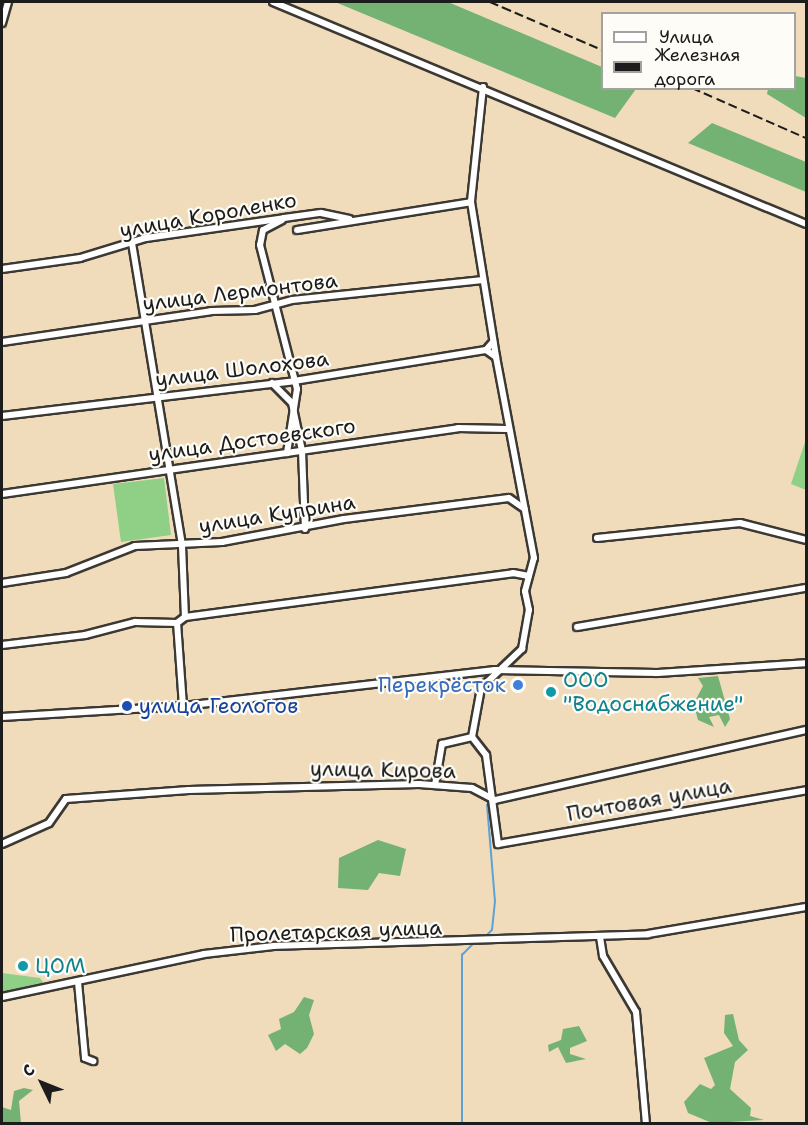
<!DOCTYPE html>
<html>
<head>
<meta charset="utf-8">
<style>
	body { margin:0 }
	#map { position:relative; width:808px; height:1125px; overflow:hidden; background:#f0dcbb; font-family:"Shantell Sans",sans-serif }
	div>[style] { position:absolute }
	.green>* { inset:0; background:#8fcf86 }
	.forest>* { inset:0; background:#73b273 }
	.stream>* { height:1.5px; margin:-0.75px; padding:0 0.75px; transform-origin:0.75px; border-radius:0.75px; background:#5da2d2 }
	.roads { filter:drop-shadow(2px 0 #3c3934) drop-shadow(-2px 0 #3c3934) drop-shadow(0 2px #3c3934) drop-shadow(0 -2px #3c3934) }
	.minor>* { height:6px; margin:-3px; padding:0 3px; transform-origin:3px; border-radius:3px; background:#fff }
	.rail>* { height:1.5px; margin-top:-0.75px; transform-origin:0; background:repeating-linear-gradient(90deg,#1c1c1c 0 9px,transparent 0 13.5px) }
	.dots>* { width:16px; height:16px; translate:-50% -50%; box-sizing:border-box; border:3px solid #fdfcf7; border-radius:50% }
	span { translate:-50% -50%; white-space:nowrap; text-align:center; line-height:1.15; -webkit-text-stroke:4.5px #fdfcf7; paint-order:stroke }
	.street-label { font-size:21px; color:#1c1c1c }
	.culture-label { font-size:21px; color:#0d838f }
	.left { translate:0 -50%; text-align:left }
	.shop-label { font-size:21px; color:#366cbe }
	.right { translate:-100% -50%; text-align:right }
	.transit-label { font-size:21px; color:#164399 }
	.frame { position:absolute; inset:0; border:3px solid #1c1c1c; pointer-events:none }
	.legend { position:absolute; left:601px; top:12px; width:195px; height:78px; box-sizing:border-box; background:#fdfcf7; border:2px solid #a3a29f; margin:0; padding:8px 10px; list-style:none; font-size:18px; color:#1c1c1c }
	.legend li { display:flex; align-items:center; gap:12px; height:30px }
	.legend b { width:30px; border:2px solid #a3a29f }
	.north { position:absolute; left:12px; top:1053px; width:60px; height:60px; -webkit-text-stroke:4px #fdfcf7; paint-order:stroke; rotate:313deg; font-size:16px; font-weight:700; line-height:24px; text-align:center; color:#1c1c1c }
	.north::after { content:''; display:block; margin:auto; width:21px; height:27px; background:#1c1c1c; clip-path:polygon(50% 0,100% 100%,50% 72%,0 100%) }
</style>
</head>
<body>
<div id="map">
	<div class="green">
		<i style="clip-path:polygon(806px 439px,806px 490px,791px 484px)"></i>
		<i style="clip-path:polygon(164px 478px,171px 535px,121px 542px,113px 484px)"></i>
		<i style="clip-path:polygon(2px 973px,40px 978px,45px 985px,2px 992px)"></i>
	</div>
	<div class="forest">
		<i style="clip-path:polygon(335px 2px,448px 2px,602px 67px,602px 88px,636px 89px,615px 118px)"></i>
		<i style="clip-path:polygon(795px 76px,806px 78px,806px 118px,767px 94px,768px 89px,794px 88px)"></i>
		<i style="clip-path:polygon(712px 123px,806px 162px,806px 192px,688px 143px)"></i>
		<i style="clip-path:polygon(718px 676px,730px 719px,725px 727px,719px 715px,709px 717px,714px 727px,698px 720px,695px 709px,707px 705px,694px 703px,703px 686px,698px 678px)"></i>
		<i style="clip-path:polygon(378px 840px,406px 849px,400px 876px,379px 873px,368px 890px,338px 888px,339px 858px)"></i>
		<i style="clip-path:polygon(304px 997px,314px 1000px,309px 1015px,314px 1034px,307px 1048px,300px 1054px,285px 1044px,276px 1051px,268px 1035px,281px 1029px,279px 1019px,294px 1012px)"></i>
		<i style="clip-path:polygon(733px 1014px,739px 1040px,748px 1050px,735px 1062px,730px 1089px,751px 1108px,750px 1116px,764px 1120px,712px 1123px,688px 1113px,684px 1102px,700px 1084px,711px 1089px,715px 1085px,704px 1058px,733px 1046px,724px 1033px,725px 1015px)"></i>
		<i style="clip-path:polygon(579px 1026px,587px 1041px,570px 1048px,570px 1054px,586px 1059px,566px 1063px,558px 1047px,549px 1052px,548px 1045px,561px 1040px,563px 1029px)"></i>
		<i style="clip-path:polygon(24px 1088px,33px 1090px,19px 1101px,21px 1123px,2px 1123px,2px 1107px,11px 1110px,14px 1091px)"></i>
	</div>
	<div class="stream">
		<i style="left:486px;top:936px;width:8px;rotate:-45deg"></i>
		<i style="left:492px;top:930px;width:28px;rotate:-84deg"></i>
		<i style="left:495px;top:902px;width:97px;rotate:-94.7deg"></i>
		<i style="left:462px;top:1124px;width:169px;rotate:-90deg"></i>
		<i style="left:462px;top:955px;width:17px;rotate:-45deg"></i>
	</div>
	<div class="roads">
		<div class="minor">
			<i style="left:273px;top:2px;width:577px;rotate:22.61deg"></i>
			<i style="left:2px;top:23px;width:22px;rotate:-74deg"></i>
			<i style="left:483px;top:87px;width:116px;rotate:96deg"></i>
			<i style="left:471px;top:202px;width:157px;rotate:80.8deg"></i>
			<i style="left:282px;top:220px;width:21px;rotate:152deg"></i>
			<i style="left:263px;top:230px;width:15px;rotate:101deg"></i>
			<i style="left:260px;top:245px;width:149px;rotate:75.6deg"></i>
			<i style="left:297px;top:389px;width:65px;rotate:98.9deg"></i>
			<i style="left:297px;top:230px;width:176px;rotate:-9.1deg"></i>
			<i style="left:132px;top:243px;width:307px;rotate:80.6deg"></i>
			<i style="left:182px;top:546px;width:71px;rotate:87.6deg"></i>
			<i style="left:2px;top:269px;width:79px;rotate:-8deg"></i>
			<i style="left:80px;top:258px;width:69px;rotate:-16.9deg"></i>
			<i style="left:146px;top:238px;width:139px;rotate:-8.2deg"></i>
			<i style="left:284px;top:218px;width:37px;rotate:-8deg"></i>
			<i style="left:321px;top:213px;width:29px;rotate:12deg"></i>
			<i style="left:2px;top:342px;width:211px;rotate:-8.4deg"></i>
			<i style="left:211px;top:311px;width:44px;rotate:-1.3deg"></i>
			<i style="left:255px;top:310px;width:38px;rotate:-15deg"></i>
			<i style="left:292px;top:300px;width:192px;rotate:-6deg"></i>
			<i style="left:272px;top:383px;width:28px;rotate:45deg"></i>
			<i style="left:292px;top:403px;width:49px;rotate:78.2deg"></i>
			<i style="left:302px;top:451px;width:78px;rotate:87.8deg"></i>
			<i style="left:2px;top:416px;width:294px;rotate:-6.8deg"></i>
			<i style="left:294px;top:381px;width:194px;rotate:-9.2deg"></i>
			<i style="left:2px;top:494px;width:461px;rotate:-8.2deg"></i>
			<i style="left:458px;top:428px;width:49px;rotate:1.2deg"></i>
			<i style="left:597px;top:538px;width:144px;rotate:-6deg"></i>
			<i style="left:740px;top:523px;width:68px;rotate:14.4deg"></i>
			<i style="left:2px;top:583px;width:65px;rotate:-8.9deg"></i>
			<i style="left:66px;top:573px;width:74px;rotate:-21.4deg"></i>
			<i style="left:135px;top:546px;width:87px;rotate:-2.6deg"></i>
			<i style="left:222px;top:542px;width:124px;rotate:-10.7deg"></i>
			<i style="left:344px;top:519px;width:166px;rotate:-7.3deg"></i>
			<i style="left:509px;top:498px;width:19px;rotate:35deg"></i>
			<i style="left:577px;top:627px;width:232px;rotate:-9.7deg"></i>
			<i style="left:2px;top:645px;width:84px;rotate:-6.9deg"></i>
			<i style="left:85px;top:635px;width:52px;rotate:-14.6deg"></i>
			<i style="left:135px;top:622px;width:42px;rotate:1.4deg"></i>
			<i style="left:183px;top:706px;width:83px;rotate:-94.1deg"></i>
			<i style="left:177px;top:623px;width:10px;rotate:-37deg"></i>
			<i style="left:185px;top:617px;width:331px;rotate:-7.6deg"></i>
			<i style="left:513px;top:573px;width:16px;rotate:11deg"></i>
			<i style="left:2px;top:717px;width:181px;rotate:-3.5deg"></i>
			<i style="left:183px;top:706px;width:314px;rotate:-6.6deg"></i>
			<i style="left:495px;top:670px;width:162px;rotate:1.1deg"></i>
			<i style="left:657px;top:673px;width:149px;rotate:-3.8deg"></i>
			<i style="left:472px;top:737px;width:23px;rotate:52deg"></i>
			<i style="left:486px;top:755px;width:90px;rotate:82.3deg"></i>
			<i style="left:498px;top:844px;width:313px;rotate:-9.9deg"></i>
			<i style="left:435px;top:785px;width:42px;rotate:-80.3deg"></i>
			<i style="left:442px;top:744px;width:31px;rotate:-13deg"></i>
			<i style="left:472px;top:737px;width:50px;rotate:-79.6deg"></i>
			<i style="left:481px;top:688px;width:57px;rotate:-43.6deg"></i>
			<i style="left:522px;top:649px;width:40px;rotate:-80deg"></i>
			<i style="left:529px;top:610px;width:19px;rotate:-102deg"></i>
			<i style="left:525px;top:591px;width:34px;rotate:-75deg"></i>
			<i style="left:534px;top:558px;width:205px;rotate:-100.7deg"></i>
			<i style="left:496px;top:357px;width:12px;rotate:-145deg"></i>
			<i style="left:486px;top:350px;width:11px;rotate:-49deg"></i>
			<i style="left:2px;top:844px;width:51px;rotate:-24.1deg"></i>
			<i style="left:49px;top:823px;width:29px;rotate:-55deg"></i>
			<i style="left:66px;top:799px;width:123px;rotate:-4.2deg"></i>
			<i style="left:189px;top:790px;width:230px;rotate:-1.5deg"></i>
			<i style="left:419px;top:784px;width:53px;rotate:4.3deg"></i>
			<i style="left:472px;top:788px;width:26px;rotate:28deg"></i>
			<i style="left:495px;top:800px;width:319px;rotate:-12.7deg"></i>
			<i style="left:600px;top:937px;width:19px;rotate:81deg"></i>
			<i style="left:603px;top:956px;width:65px;rotate:59.5deg"></i>
			<i style="left:636px;top:1012px;width:112px;rotate:84.9deg"></i>
			<i style="left:78px;top:982px;width:76px;rotate:84.7deg"></i>
			<i style="left:85px;top:1058px;width:9px;rotate:21deg"></i>
			<i style="left:2px;top:997px;width:207px;rotate:-12deg"></i>
			<i style="left:204px;top:954px;width:70px;rotate:-6.5deg"></i>
			<i style="left:274px;top:946px;width:374px;rotate:-1.8deg"></i>
			<i style="left:648px;top:934px;width:160px;rotate:-9.7deg"></i>
		</div>
	</div>
	<div class="rail">
		<i style="left:490px;top:2px;width:122px;rotate:23.2deg"></i>
		<i style="left:692px;top:88px;width:124px;rotate:23.7deg"></i>
	</div>
	<div class="dots">
		<i style="left:518px;top:685px;background:#3f7fe0"></i>
		<i style="left:551px;top:692px;background:#0f9aa8"></i>
		<i style="left:127px;top:706px;background:#1a4fb4"></i>
		<i style="left:23px;top:966px;background:#0f9aa8"></i>
	</div>
	<div class="street-label">
		<span style="left:208px;top:215px;rotate:-10deg">улица Короленко</span>
		<span style="left:240px;top:292px;rotate:-7deg">улица Лермонтова</span>
		<span style="left:242px;top:369px;rotate:-7deg">улица Шолохова</span>
		<span style="left:252px;top:440px;rotate:-8deg">улица Достоевского</span>
		<span style="left:277px;top:514px;rotate:-9deg">улица Куприна</span>
		<span style="left:383px;top:770px;rotate:1deg">улица Кирова</span>
		<span style="left:649px;top:800px;rotate:-10deg">Почтовая улица</span>
		<span style="left:336px;top:931px;rotate:-2deg">Пролетарская улица</span>
	</div>
	<div class="culture-label">
		<span class="left" style="left:563px;top:692px">ООО<br>"Водоснабжение"</span>
		<span class="left" style="left:35px;top:966px">ЦОМ</span>
	</div>
	<div class="shop-label">
		<span class="right" style="left:506px;top:685px">Перекрёсток</span>
	</div>
	<div class="transit-label">
		<span class="left" style="left:139px;top:706px">улица Геологов</span>
	</div>
	<div class="frame"></div>
	<ul class="legend">
	<li><b style="height:8px;background:#fff"></b>Улица</li>
	<li><b style="height:8px;background:#1c1c1c"></b>Железная дорога</li>
	</ul>
	<div class="north">С</div>
</div>
</body>
</html>
